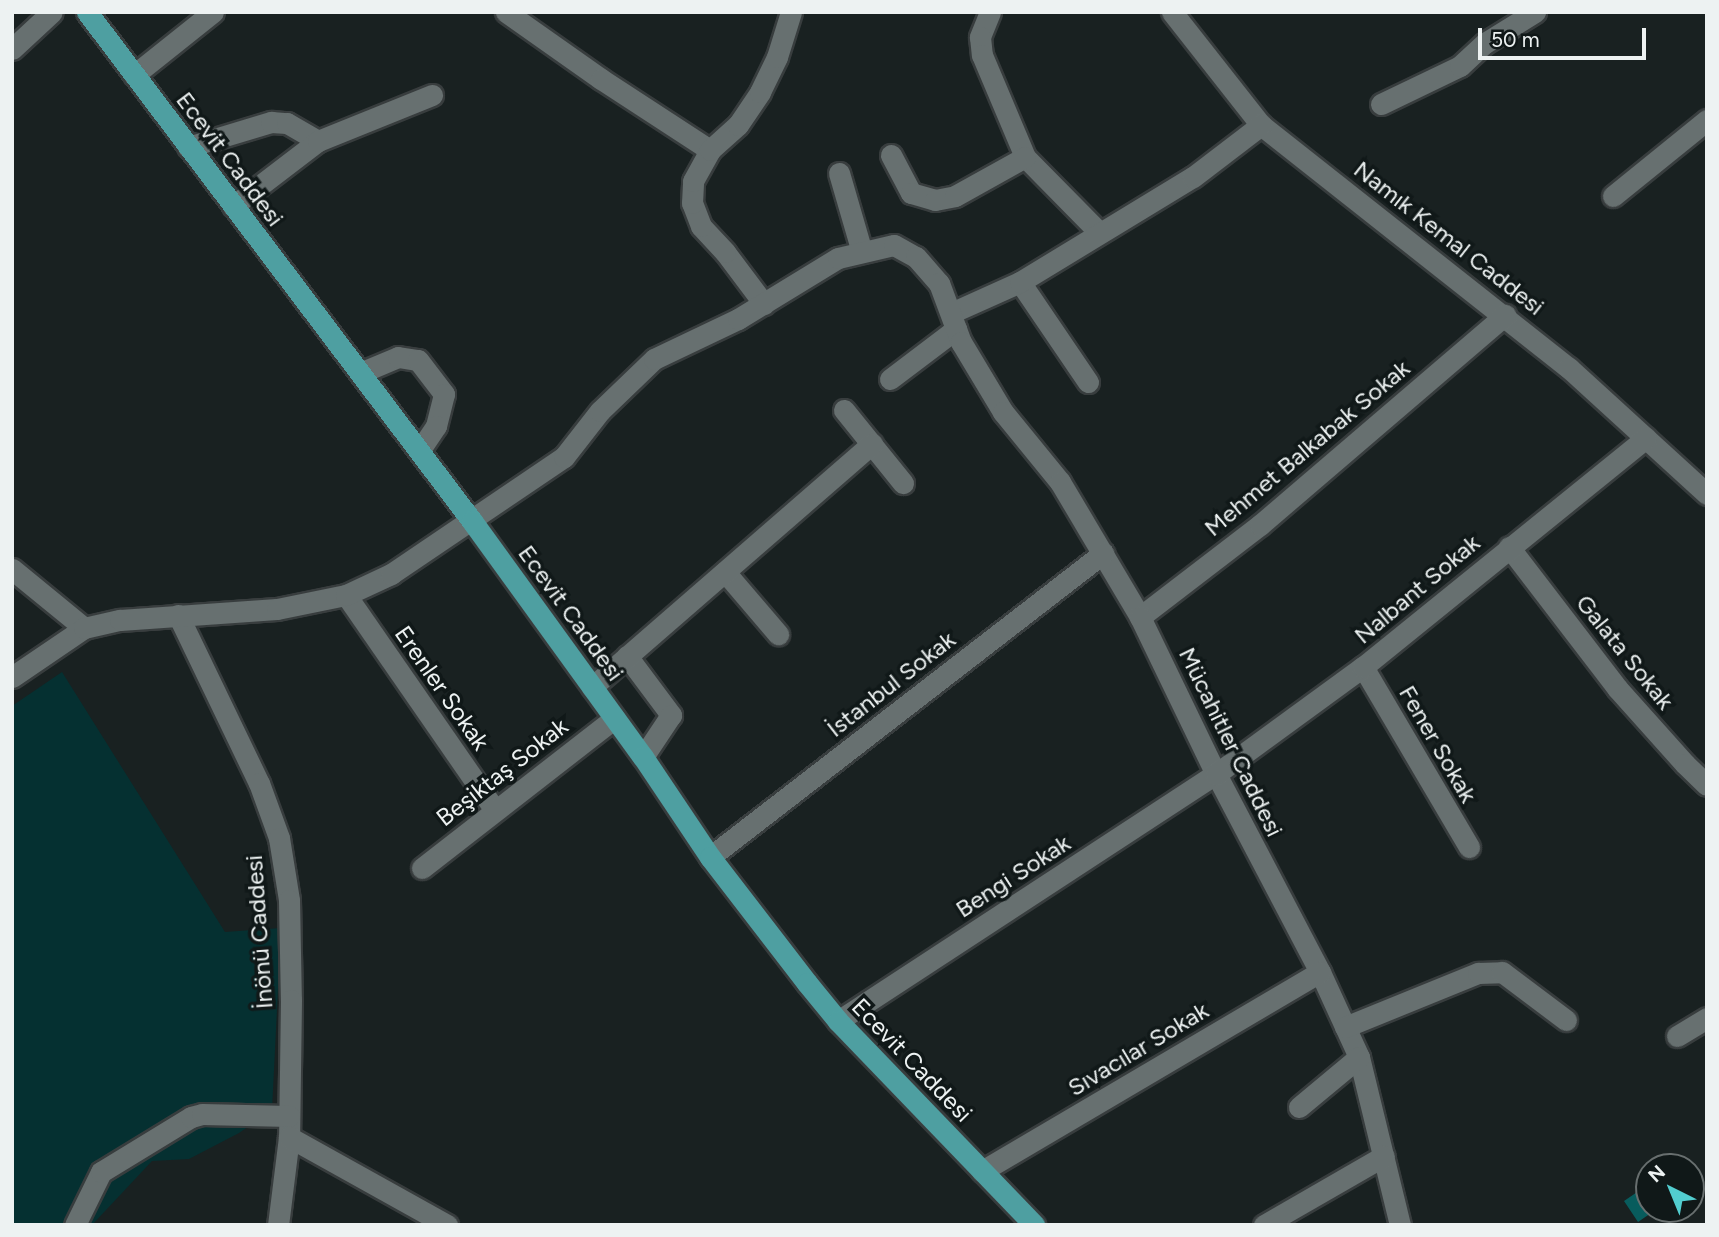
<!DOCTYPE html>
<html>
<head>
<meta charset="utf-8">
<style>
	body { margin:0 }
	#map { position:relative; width:1719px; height:1237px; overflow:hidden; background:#192121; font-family:Figtree,sans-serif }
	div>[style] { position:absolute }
	.green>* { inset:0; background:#053031 }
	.water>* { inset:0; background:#085c5d }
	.roads { filter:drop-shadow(2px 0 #383d3e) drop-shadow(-2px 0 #383d3e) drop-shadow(0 2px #383d3e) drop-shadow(0 -2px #383d3e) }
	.minor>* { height:21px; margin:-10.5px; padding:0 10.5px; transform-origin:10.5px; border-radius:10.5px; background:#677070 }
	.major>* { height:21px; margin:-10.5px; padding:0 10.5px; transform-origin:10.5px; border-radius:10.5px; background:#4e9fa1 }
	span { translate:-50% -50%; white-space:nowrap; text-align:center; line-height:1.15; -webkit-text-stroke:7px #101818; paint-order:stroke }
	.street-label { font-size:24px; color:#edf2f2 }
	.frame { position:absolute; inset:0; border:14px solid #edf2f2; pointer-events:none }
	.north { position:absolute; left:1635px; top:1153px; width:70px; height:70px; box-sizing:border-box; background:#101818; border:2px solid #686f6f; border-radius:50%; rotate:317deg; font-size:19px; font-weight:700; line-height:28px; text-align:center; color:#edf2f2 }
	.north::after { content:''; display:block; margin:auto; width:24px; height:32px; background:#52cdcf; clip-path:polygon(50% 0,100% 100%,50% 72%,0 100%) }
	.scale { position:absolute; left:1478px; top:28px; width:168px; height:32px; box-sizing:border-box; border:4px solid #edf2f2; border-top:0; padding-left:9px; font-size:21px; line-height:24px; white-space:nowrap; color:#edf2f2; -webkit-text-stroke:5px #101818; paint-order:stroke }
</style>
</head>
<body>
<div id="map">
	<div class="green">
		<i style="clip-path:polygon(62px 672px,225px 932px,281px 928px,272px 1110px,239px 1133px,189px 1159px,152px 1161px,92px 1225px,12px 1225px,12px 706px)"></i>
	</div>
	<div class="water">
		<i style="clip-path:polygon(1649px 1184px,1649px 1209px,1657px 1209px,1638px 1222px,1624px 1201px)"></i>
	</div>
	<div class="roads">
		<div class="minor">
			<i style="left:506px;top:12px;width:116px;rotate:35.2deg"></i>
			<i style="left:601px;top:79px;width:130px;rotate:33.1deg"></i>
			<i style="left:990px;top:12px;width:27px;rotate:112deg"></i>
			<i style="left:980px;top:37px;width:18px;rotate:84deg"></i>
			<i style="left:982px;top:55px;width:111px;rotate:67.1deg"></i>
			<i style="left:1025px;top:157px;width:105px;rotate:45.4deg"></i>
			<i style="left:1172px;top:12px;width:144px;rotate:51.8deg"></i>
			<i style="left:1261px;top:125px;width:392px;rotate:38.3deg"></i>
			<i style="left:1569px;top:368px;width:187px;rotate:42.4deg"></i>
			<i style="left:12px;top:49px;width:54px;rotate:-42.8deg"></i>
			<i style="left:134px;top:75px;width:101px;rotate:-38.6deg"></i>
			<i style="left:1381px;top:104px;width:88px;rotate:-25.7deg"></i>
			<i style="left:1460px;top:66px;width:34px;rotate:-43deg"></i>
			<i style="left:1485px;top:43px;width:59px;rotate:-31.8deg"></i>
			<i style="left:188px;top:147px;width:87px;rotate:-16.8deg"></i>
			<i style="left:271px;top:122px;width:16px;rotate:4deg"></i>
			<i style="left:287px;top:123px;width:36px;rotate:30deg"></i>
			<i style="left:891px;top:155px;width:43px;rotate:62.2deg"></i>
			<i style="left:911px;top:193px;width:25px;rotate:16deg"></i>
			<i style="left:935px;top:200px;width:20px;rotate:-11deg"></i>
			<i style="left:955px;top:196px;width:80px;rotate:-29.1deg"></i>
			<i style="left:839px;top:173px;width:82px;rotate:73.8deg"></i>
			<i style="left:1613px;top:196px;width:121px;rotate:-39deg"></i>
			<i style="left:233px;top:206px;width:107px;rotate:-37.4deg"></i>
			<i style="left:318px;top:141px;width:123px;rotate:-22deg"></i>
			<i style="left:1020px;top:282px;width:121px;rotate:55.8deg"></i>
			<i style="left:764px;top:304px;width:65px;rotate:-126.9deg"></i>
			<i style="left:725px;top:252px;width:35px;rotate:-133deg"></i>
			<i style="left:701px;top:226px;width:25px;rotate:-111deg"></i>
			<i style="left:692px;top:203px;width:22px;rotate:-87deg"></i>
			<i style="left:693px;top:181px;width:35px;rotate:-61deg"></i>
			<i style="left:710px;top:150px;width:38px;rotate:-42deg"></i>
			<i style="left:738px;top:125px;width:40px;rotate:-56deg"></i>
			<i style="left:760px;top:92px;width:39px;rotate:-64deg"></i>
			<i style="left:777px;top:57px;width:47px;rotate:-72.7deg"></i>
			<i style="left:951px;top:313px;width:76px;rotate:-24.2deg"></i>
			<i style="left:1020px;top:282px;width:202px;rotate:-31.3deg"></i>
			<i style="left:1193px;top:177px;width:86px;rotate:-37.4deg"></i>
			<i style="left:360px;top:373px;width:41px;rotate:-22.8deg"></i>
			<i style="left:398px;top:357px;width:20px;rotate:9deg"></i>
			<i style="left:418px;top:360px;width:43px;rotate:52.6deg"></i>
			<i style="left:444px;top:394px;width:33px;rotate:104deg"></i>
			<i style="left:436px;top:426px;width:30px;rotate:124deg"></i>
			<i style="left:890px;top:379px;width:83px;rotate:-37.1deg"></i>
			<i style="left:844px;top:410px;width:94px;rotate:51.1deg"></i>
			<i style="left:1509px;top:547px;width:178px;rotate:52.5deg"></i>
			<i style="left:1617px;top:688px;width:102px;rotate:48.2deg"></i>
			<i style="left:1685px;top:764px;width:30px;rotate:44deg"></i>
			<i style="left:12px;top:569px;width:93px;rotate:39.3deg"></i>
			<i style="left:725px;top:572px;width:82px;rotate:49.5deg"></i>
			<i style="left:346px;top:595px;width:262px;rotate:55.3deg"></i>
			<i style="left:178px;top:615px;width:187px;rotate:64.3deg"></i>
			<i style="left:259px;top:783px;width:59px;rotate:70deg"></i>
			<i style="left:279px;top:838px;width:63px;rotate:80.8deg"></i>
			<i style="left:289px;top:900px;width:100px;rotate:88.9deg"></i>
			<i style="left:291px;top:1000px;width:137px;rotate:90.8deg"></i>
			<i style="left:289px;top:1137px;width:89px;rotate:97.1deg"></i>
			<i style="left:1140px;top:617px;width:151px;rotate:-37.5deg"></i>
			<i style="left:1260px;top:525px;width:323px;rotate:-40.6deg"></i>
			<i style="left:627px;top:656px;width:74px;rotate:53.3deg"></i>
			<i style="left:671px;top:715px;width:50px;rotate:123.7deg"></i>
			<i style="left:1363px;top:667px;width:209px;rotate:59.5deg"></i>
			<i style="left:12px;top:677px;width:87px;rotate:-34.2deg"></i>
			<i style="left:84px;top:628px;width:37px;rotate:-13deg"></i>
			<i style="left:120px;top:620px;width:157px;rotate:-4deg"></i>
			<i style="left:277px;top:609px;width:70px;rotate:-11.5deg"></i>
			<i style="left:346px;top:595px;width:50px;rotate:-25deg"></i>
			<i style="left:391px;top:574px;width:209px;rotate:-34.1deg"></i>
			<i style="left:564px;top:457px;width:58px;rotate:-52deg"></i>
			<i style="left:600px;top:411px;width:75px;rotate:-43.9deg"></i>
			<i style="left:654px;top:359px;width:93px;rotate:-25.5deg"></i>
			<i style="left:738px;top:319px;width:117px;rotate:-31.4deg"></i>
			<i style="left:838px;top:258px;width:57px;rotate:-13.1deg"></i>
			<i style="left:894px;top:245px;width:25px;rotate:29deg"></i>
			<i style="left:916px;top:257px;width:35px;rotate:49deg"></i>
			<i style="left:939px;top:283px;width:63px;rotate:69.6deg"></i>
			<i style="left:961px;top:342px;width:82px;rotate:59deg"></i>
			<i style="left:1003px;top:412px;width:90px;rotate:50.8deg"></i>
			<i style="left:1060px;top:482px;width:157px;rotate:59.3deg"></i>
			<i style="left:1140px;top:617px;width:174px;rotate:64.2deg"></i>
			<i style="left:1216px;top:774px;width:224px;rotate:62.3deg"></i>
			<i style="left:1320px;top:972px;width:94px;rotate:65.4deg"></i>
			<i style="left:1359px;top:1057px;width:173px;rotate:76.3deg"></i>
			<i style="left:592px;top:687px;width:371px;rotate:-41deg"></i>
			<i style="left:710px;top:857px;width:497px;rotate:-37.7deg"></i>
			<i style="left:422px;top:868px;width:244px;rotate:-37.9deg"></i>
			<i style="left:838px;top:1021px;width:452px;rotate:-33.2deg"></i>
			<i style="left:1216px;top:774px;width:182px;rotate:-36.1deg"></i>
			<i style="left:1363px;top:667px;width:364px;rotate:-39deg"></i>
			<i style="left:1345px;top:1027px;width:144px;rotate:-22.1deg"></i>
			<i style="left:1478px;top:973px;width:24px;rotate:-2deg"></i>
			<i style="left:1502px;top:972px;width:80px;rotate:36.9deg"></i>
			<i style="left:1677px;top:1036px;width:35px;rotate:-31deg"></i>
			<i style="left:1299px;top:1107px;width:78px;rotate:-39.8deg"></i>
			<i style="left:289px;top:1137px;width:181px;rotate:29.1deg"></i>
			<i style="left:982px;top:1171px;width:392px;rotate:-30.5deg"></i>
			<i style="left:75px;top:1225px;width:59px;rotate:-63.9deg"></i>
			<i style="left:101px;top:1172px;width:105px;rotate:-31.4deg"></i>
			<i style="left:191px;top:1117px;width:11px;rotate:-15deg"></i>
			<i style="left:202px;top:1114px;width:87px;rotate:1.3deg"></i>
			<i style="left:1264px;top:1225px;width:138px;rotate:-29.9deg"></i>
		</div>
		<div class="major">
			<i style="left:87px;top:12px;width:638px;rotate:52.9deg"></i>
			<i style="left:472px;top:521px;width:291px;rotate:54.1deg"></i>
			<i style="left:643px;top:757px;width:120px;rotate:56.2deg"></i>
			<i style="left:710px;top:857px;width:159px;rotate:52.4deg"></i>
			<i style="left:807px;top:983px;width:49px;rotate:50.8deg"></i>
			<i style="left:838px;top:1021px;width:283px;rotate:46.1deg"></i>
		</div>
	</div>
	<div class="street-label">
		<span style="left:230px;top:159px;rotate:53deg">Ecevit Caddesi</span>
		<span style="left:1449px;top:238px;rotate:38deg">Namık Kemal Caddesi</span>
		<span style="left:1307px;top:448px;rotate:-40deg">Mehmet Balkabak Sokak</span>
		<span style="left:1417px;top:589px;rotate:-40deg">Nalbant Sokak</span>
		<span style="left:571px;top:613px;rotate:54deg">Ecevit Caddesi</span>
		<span style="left:1625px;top:652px;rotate:51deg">Galata Sokak</span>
		<span style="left:891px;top:684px;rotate:-38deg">İstanbul Sokak</span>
		<span style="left:442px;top:688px;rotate:55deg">Erenler Sokak</span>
		<span style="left:1231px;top:742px;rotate:64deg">Mücahitler Caddesi</span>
		<span style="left:1438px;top:744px;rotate:60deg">Fener Sokak</span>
		<span style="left:502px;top:772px;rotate:-38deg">Beşiktaş Sokak</span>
		<span style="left:1013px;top:876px;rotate:-33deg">Bengi Sokak</span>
		<span style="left:259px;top:932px;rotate:-94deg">İnönü Caddesi</span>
		<span style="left:1138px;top:1049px;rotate:-31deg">Sıvacılar Sokak</span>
		<span style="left:912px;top:1060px;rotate:46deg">Ecevit Caddesi</span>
	</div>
	<div class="frame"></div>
	<div class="north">N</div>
	<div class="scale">50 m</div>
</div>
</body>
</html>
